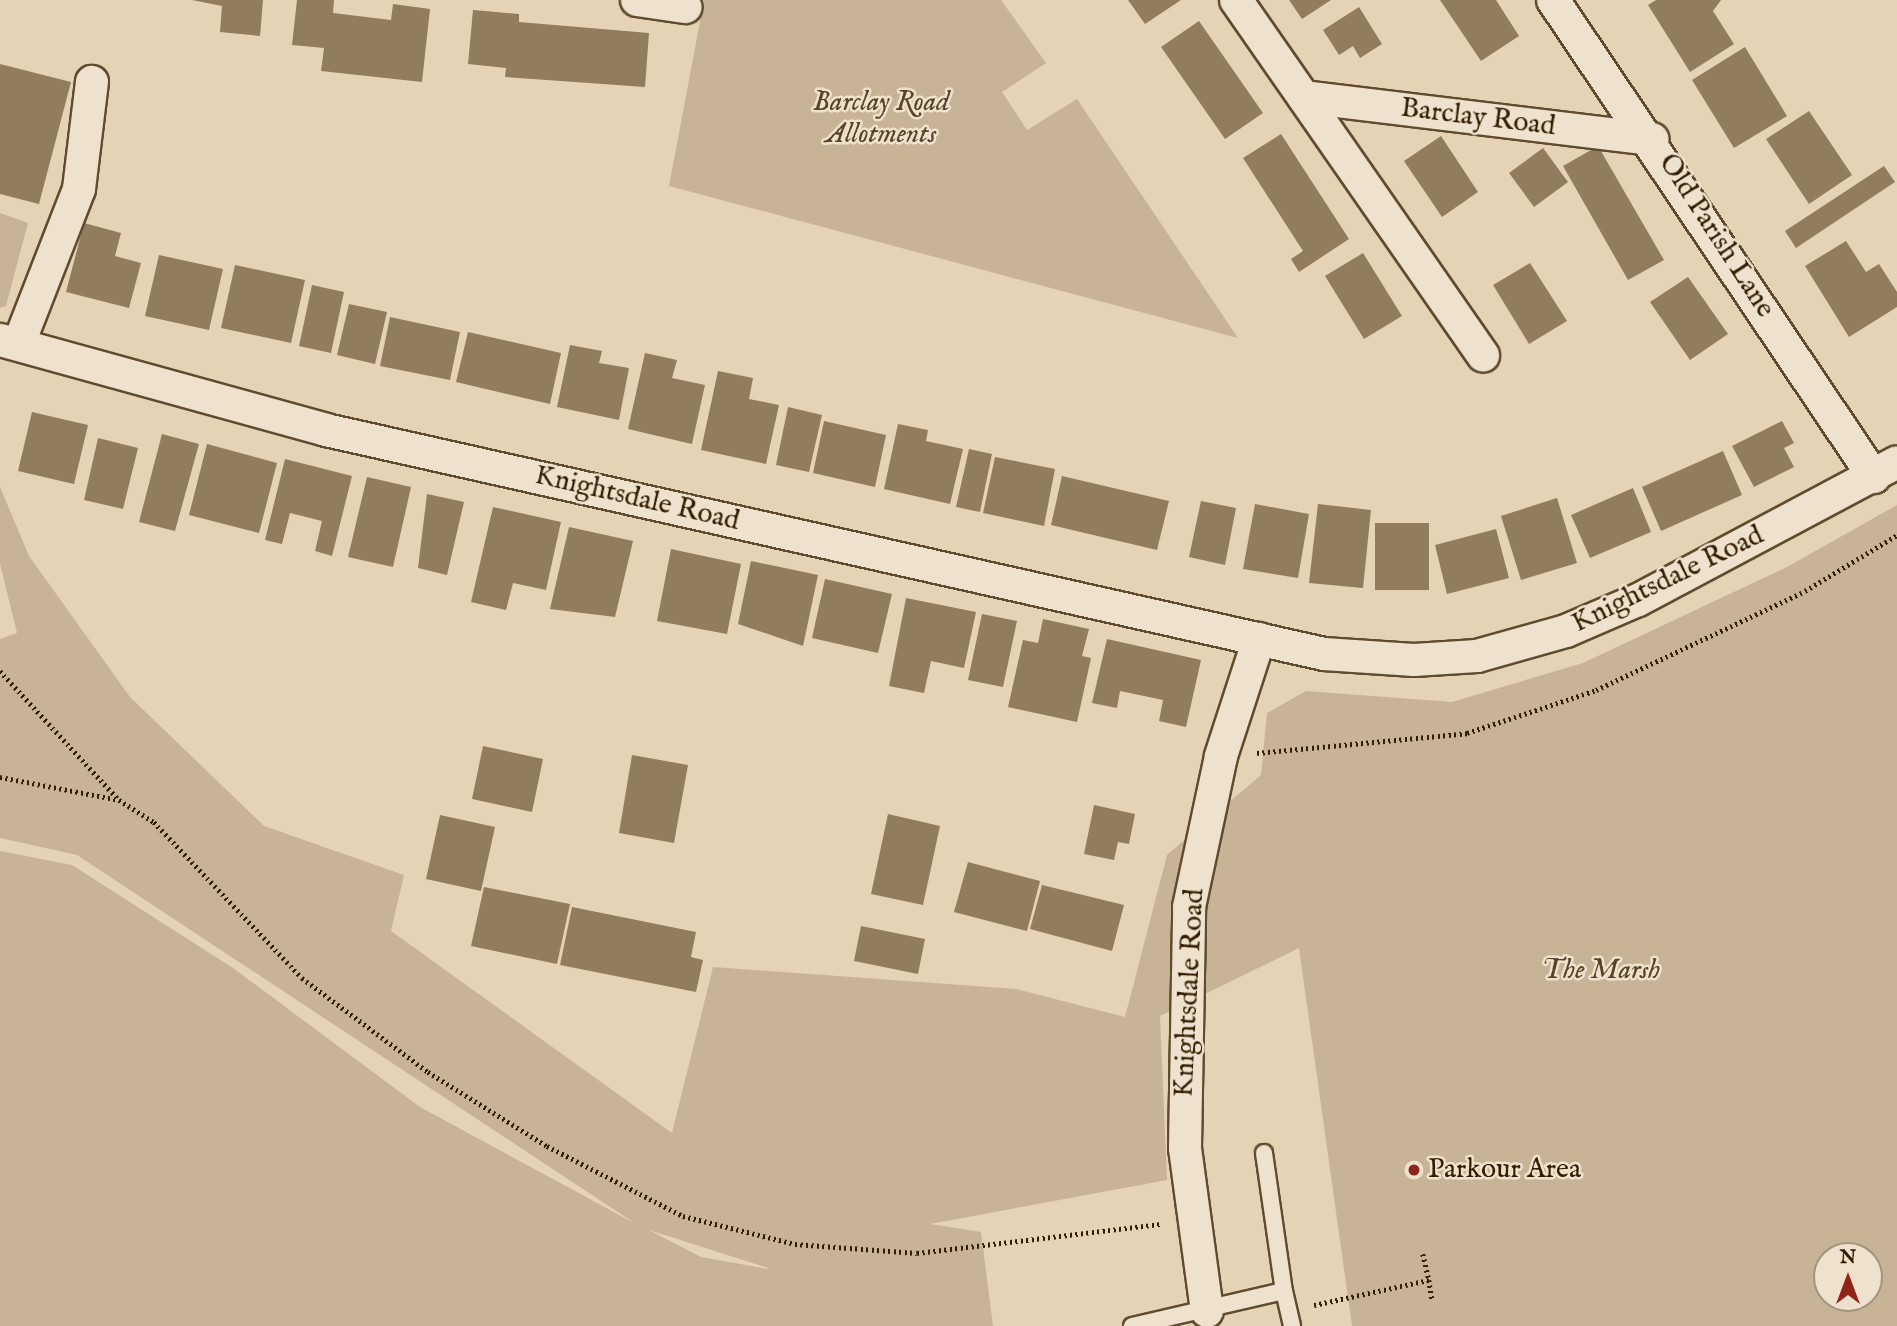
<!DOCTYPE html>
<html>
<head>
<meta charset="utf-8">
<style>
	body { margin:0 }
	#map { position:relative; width:1897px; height:1326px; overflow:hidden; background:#e5d3b5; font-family:"IM FELL English",serif }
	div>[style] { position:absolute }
	.green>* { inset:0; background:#c7b496 }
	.building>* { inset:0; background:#907d5e }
	.path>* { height:4.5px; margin-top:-2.25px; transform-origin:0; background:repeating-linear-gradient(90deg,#331f00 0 2px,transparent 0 5.5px) }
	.roads { filter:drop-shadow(2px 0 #604c2d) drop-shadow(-2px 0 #604c2d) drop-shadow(0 2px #604c2d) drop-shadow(0 -2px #604c2d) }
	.service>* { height:16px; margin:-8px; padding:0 8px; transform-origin:8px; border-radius:8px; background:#eee2cf }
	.minor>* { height:32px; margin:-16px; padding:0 16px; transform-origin:16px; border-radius:16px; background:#eee2cf }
	.dots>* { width:19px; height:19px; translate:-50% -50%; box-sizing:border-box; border:4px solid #eee2cf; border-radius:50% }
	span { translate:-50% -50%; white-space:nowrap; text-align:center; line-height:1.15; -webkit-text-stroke:5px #eee2cf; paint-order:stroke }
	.park-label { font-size:28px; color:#584426; font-style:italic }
	.street-label { font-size:28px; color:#331f00 }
	.poi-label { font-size:28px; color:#331f00 }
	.left { translate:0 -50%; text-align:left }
	.north { position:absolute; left:1813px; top:1242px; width:70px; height:70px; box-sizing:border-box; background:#eee2cf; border:2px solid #a3947c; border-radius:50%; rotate:0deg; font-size:19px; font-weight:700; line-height:28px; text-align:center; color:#331f00 }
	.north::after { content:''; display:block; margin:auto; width:24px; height:32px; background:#8f2418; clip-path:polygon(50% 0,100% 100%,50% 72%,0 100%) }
</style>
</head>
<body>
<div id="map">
	<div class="green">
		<i style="clip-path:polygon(704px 0,1001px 0,1046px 63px,1002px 92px,1027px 130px,1077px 99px,1238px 338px,669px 186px)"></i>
		<i style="clip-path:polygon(0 213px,28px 223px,6px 306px,0 308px)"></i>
		<i style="clip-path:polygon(evenodd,0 487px,29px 556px,130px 697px,264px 826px,404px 875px,391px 931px,672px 1133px,713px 967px,1016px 989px,1125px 1017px,1167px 855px,1261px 775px,1267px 713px,1306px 691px,1452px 702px,1583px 663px,1787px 567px,1897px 505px,1897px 1326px,1352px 1326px,1299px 948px,1160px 1016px,1167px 1180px,930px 1224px,981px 1232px,993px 1326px,0 1326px,0 851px,72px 865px,233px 968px,420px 1107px,636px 1224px,77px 855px,0 838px,0 639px,17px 633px,0 564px,0 487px,649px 1230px,768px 1268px,768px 1269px,701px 1257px,649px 1230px,0 487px,1827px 1256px,1869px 1256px,1869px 1298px,1827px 1298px,1827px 1256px)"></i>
	</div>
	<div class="building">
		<i style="clip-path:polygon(192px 0,263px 0,260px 36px,220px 32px,222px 6px)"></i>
		<i style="clip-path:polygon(297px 0,334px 0,333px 13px,391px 20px,393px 4px,430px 9px,422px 82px,321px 71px,324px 48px,292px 45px)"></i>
		<i style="clip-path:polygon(1128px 0,1181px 0,1145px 24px)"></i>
		<i style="clip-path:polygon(1289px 0,1331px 0,1302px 19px)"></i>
		<i style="clip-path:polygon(1440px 0,1496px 0,1519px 36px,1481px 61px)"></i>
		<i style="clip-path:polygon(1656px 0,1721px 0,1713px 11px,1734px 44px,1690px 72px,1648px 5px)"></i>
		<i style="clip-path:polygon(1359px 7px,1382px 44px,1360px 58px,1353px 46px,1339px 55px,1323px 30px)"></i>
		<i style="clip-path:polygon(473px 10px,519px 14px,519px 22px,649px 33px,645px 87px,505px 77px,506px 68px,468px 64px)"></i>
		<i style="clip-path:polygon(1199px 21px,1263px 113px,1225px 139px,1161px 47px)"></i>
		<i style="clip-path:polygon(1745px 47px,1787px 116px,1734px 148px,1692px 80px)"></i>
		<i style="clip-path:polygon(0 64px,71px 82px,39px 204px,0 194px)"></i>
		<i style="clip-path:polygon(1809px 111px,1852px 175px,1809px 204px,1766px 139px)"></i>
		<i style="clip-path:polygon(1281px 134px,1349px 239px,1299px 272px,1291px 259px,1303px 251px,1243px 158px)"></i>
		<i style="clip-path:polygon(1441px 136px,1478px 192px,1442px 217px,1404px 161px)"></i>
		<i style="clip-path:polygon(1598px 146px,1664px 260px,1628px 280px,1563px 166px)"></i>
		<i style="clip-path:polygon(1543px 148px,1568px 182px,1534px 207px,1509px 173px)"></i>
		<i style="clip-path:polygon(1884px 166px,1895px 182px,1796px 248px,1785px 231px)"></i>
		<i style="clip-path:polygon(84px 223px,121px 233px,115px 256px,141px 263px,129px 308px,66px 292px)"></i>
		<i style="clip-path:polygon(1846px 241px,1866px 272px,1879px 264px,1897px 292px,1897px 307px,1849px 337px,1805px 266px)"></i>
		<i style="clip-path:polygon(1363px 253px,1402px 316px,1364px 339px,1325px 276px)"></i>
		<i style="clip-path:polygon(159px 255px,223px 269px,209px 330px,145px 316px)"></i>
		<i style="clip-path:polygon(1530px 263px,1567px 321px,1529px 344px,1493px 285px)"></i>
		<i style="clip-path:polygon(235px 265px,305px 280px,291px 343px,221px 328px)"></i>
		<i style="clip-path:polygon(1688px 277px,1728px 334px,1690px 360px,1650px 302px)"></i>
		<i style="clip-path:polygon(312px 285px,344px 292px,331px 353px,299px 346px)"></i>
		<i style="clip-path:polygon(349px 304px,387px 312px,375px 364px,337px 355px)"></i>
		<i style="clip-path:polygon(390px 317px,460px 332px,450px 380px,380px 366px)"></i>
		<i style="clip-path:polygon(468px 332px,561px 353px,550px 404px,456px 382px)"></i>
		<i style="clip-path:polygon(570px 345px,602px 351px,599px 363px,629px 368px,619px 420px,557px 407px)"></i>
		<i style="clip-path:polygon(645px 353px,677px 360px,672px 378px,705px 385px,692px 444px,628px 429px)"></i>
		<i style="clip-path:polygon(718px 371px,753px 378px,749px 399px,779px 405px,766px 464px,701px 450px)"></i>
		<i style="clip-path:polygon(788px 407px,822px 415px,809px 472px,776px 465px)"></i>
		<i style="clip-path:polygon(32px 412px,88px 425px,74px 484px,18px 471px)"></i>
		<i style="clip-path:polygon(824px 421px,886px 435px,875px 487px,813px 473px)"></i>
		<i style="clip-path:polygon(1782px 421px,1794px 443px,1784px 448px,1794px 467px,1754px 487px,1732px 446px)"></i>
		<i style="clip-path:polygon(898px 424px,928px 430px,926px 441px,963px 449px,950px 504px,884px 489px)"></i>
		<i style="clip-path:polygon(162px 434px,199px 444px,175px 531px,139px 522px)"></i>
		<i style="clip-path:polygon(98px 438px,138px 448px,123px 509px,84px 500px)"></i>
		<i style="clip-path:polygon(207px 444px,277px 463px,259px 533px,189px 515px)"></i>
		<i style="clip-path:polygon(969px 449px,992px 454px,980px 512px,956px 507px)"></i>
		<i style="clip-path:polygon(1723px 451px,1742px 495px,1661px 531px,1642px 487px)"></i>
		<i style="clip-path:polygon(995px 457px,1055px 469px,1044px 526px,983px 513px)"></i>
		<i style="clip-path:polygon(285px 459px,352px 476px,332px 556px,315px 551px,322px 521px,290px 513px,282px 544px,265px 540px)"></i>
		<i style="clip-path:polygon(1062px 476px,1169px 501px,1157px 550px,1051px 525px)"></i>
		<i style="clip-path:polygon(367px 477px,411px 487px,393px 567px,348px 557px)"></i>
		<i style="clip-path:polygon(1633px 488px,1651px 532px,1590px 558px,1571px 515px)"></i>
		<i style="clip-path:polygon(427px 494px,464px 502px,447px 575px,418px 568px)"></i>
		<i style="clip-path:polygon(1557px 498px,1577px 563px,1521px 580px,1501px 516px)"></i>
		<i style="clip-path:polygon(1201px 501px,1236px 508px,1225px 565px,1189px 557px)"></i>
		<i style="clip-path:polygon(1255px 504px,1309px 514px,1298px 578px,1243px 569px)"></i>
		<i style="clip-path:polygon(1318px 504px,1371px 510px,1363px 588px,1309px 583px)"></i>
		<i style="clip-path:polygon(493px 507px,561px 522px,546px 590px,513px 583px,506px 610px,471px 602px)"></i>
		<i style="clip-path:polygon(1375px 523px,1429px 523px,1429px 590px,1375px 590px)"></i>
		<i style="clip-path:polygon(569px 527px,633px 541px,615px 617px,550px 609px)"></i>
		<i style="clip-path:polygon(1496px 529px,1509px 578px,1447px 594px,1435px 545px)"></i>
		<i style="clip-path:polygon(671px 549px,741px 564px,727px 634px,657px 621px)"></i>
		<i style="clip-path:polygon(751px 561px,818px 575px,803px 646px,738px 624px)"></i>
		<i style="clip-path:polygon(825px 579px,892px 594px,878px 653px,812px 638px)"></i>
		<i style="clip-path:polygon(906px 598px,976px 612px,964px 668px,931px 661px,924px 693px,889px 686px)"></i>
		<i style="clip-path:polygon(982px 614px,1017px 621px,1003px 687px,968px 680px)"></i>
		<i style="clip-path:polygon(1043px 619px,1089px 629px,1082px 656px,1091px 658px,1077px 722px,1008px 707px,1023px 640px,1038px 643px)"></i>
		<i style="clip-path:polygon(1107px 639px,1201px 660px,1186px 727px,1159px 721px,1163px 700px,1120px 691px,1117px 708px,1092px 703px)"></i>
		<i style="clip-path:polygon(483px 746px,543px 759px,532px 812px,472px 799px)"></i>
		<i style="clip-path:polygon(632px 755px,688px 765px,674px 843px,619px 833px)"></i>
		<i style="clip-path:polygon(1094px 805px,1135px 814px,1129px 844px,1118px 842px,1114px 860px,1084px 854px)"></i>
		<i style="clip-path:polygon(888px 814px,940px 826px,923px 905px,871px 894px)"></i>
		<i style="clip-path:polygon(440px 815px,495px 827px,481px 891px,426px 879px)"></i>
		<i style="clip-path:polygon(968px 862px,1040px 881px,1027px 931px,954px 912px)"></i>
		<i style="clip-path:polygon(1042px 885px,1124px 905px,1112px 951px,1030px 929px)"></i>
		<i style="clip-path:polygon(484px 887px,570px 904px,557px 964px,471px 946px)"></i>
		<i style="clip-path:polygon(572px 907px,696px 932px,691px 957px,703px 960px,696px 992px,560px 965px)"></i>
		<i style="clip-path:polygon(861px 926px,925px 939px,918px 974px,854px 961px)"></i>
	</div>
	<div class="path">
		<i style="left:0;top:671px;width:174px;rotate:47.3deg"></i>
		<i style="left:1257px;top:753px;width:211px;rotate:-5.4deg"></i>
		<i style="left:1467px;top:733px;width:136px;rotate:-18.4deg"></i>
		<i style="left:1596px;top:690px;width:231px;rotate:-25.3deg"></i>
		<i style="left:1805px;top:591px;width:108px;rotate:-31.3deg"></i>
		<i style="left:0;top:777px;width:121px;rotate:10.9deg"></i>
		<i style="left:119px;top:800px;width:41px;rotate:32.2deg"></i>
		<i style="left:154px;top:822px;width:215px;rotate:46.5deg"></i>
		<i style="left:302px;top:978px;width:157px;rotate:36.7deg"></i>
		<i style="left:428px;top:1072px;width:140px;rotate:31.9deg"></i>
		<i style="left:547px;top:1146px;width:153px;rotate:27.2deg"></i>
		<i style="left:683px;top:1216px;width:115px;rotate:14deg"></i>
		<i style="left:795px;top:1244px;width:122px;rotate:4.2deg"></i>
		<i style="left:917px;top:1253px;width:246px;rotate:-6.8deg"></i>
		<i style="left:1423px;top:1254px;width:27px;rotate:77deg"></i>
		<i style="left:1314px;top:1305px;width:118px;rotate:-12.3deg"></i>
		<i style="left:1429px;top:1280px;width:20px;rotate:81deg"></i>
	</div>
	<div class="roads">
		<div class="service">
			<i style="left:1264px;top:1153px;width:139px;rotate:81.8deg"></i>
			<i style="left:1132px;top:1326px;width:156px;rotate:-13deg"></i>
			<i style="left:1284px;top:1291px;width:36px;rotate:77deg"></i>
		</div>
		<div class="minor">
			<i style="left:637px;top:0;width:49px;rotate:8.3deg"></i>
			<i style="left:1236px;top:0;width:433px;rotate:55.2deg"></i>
			<i style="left:1553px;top:0;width:575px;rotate:56.06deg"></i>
			<i style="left:1304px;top:97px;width:351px;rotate:6.9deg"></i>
			<i style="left:0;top:340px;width:338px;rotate:15.4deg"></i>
			<i style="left:326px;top:430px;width:1023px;rotate:12.65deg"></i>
			<i style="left:1324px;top:654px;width:90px;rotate:3.8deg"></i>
			<i style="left:1414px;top:660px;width:63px;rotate:-3.6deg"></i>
			<i style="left:1477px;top:656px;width:92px;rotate:-15.7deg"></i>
			<i style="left:1566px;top:631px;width:78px;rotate:-23.3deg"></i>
			<i style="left:1638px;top:600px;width:293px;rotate:-28deg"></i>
			<i style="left:19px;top:343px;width:165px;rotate:-68.7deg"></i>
			<i style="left:79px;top:189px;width:108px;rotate:-83.1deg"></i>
			<i style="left:1207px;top:1311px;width:164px;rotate:-97.7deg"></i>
			<i style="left:1185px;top:1148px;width:241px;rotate:-89deg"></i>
			<i style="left:1189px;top:907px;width:154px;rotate:-78deg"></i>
			<i style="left:1221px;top:756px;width:123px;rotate:-72deg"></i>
		</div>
	</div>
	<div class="dots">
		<i style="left:1414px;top:1170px;background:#8f2418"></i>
	</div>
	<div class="park-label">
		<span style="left:881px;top:119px">Barclay Road<br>Allotments</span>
		<span style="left:1601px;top:971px">The Marsh</span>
	</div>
	<div class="street-label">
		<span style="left:1478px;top:118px;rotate:7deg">Barclay Road</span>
		<span style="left:1716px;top:236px;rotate:57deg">Old Parish Lane</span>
		<span style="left:637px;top:499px;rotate:13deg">Knightsdale Road</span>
		<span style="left:1668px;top:580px;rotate:-26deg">Knightsdale Road</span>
		<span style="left:1190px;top:993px;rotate:-87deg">Knightsdale Road</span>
	</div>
	<div class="poi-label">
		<span class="left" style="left:1428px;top:1170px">Parkour Area</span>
	</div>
	<div class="north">N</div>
</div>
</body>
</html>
